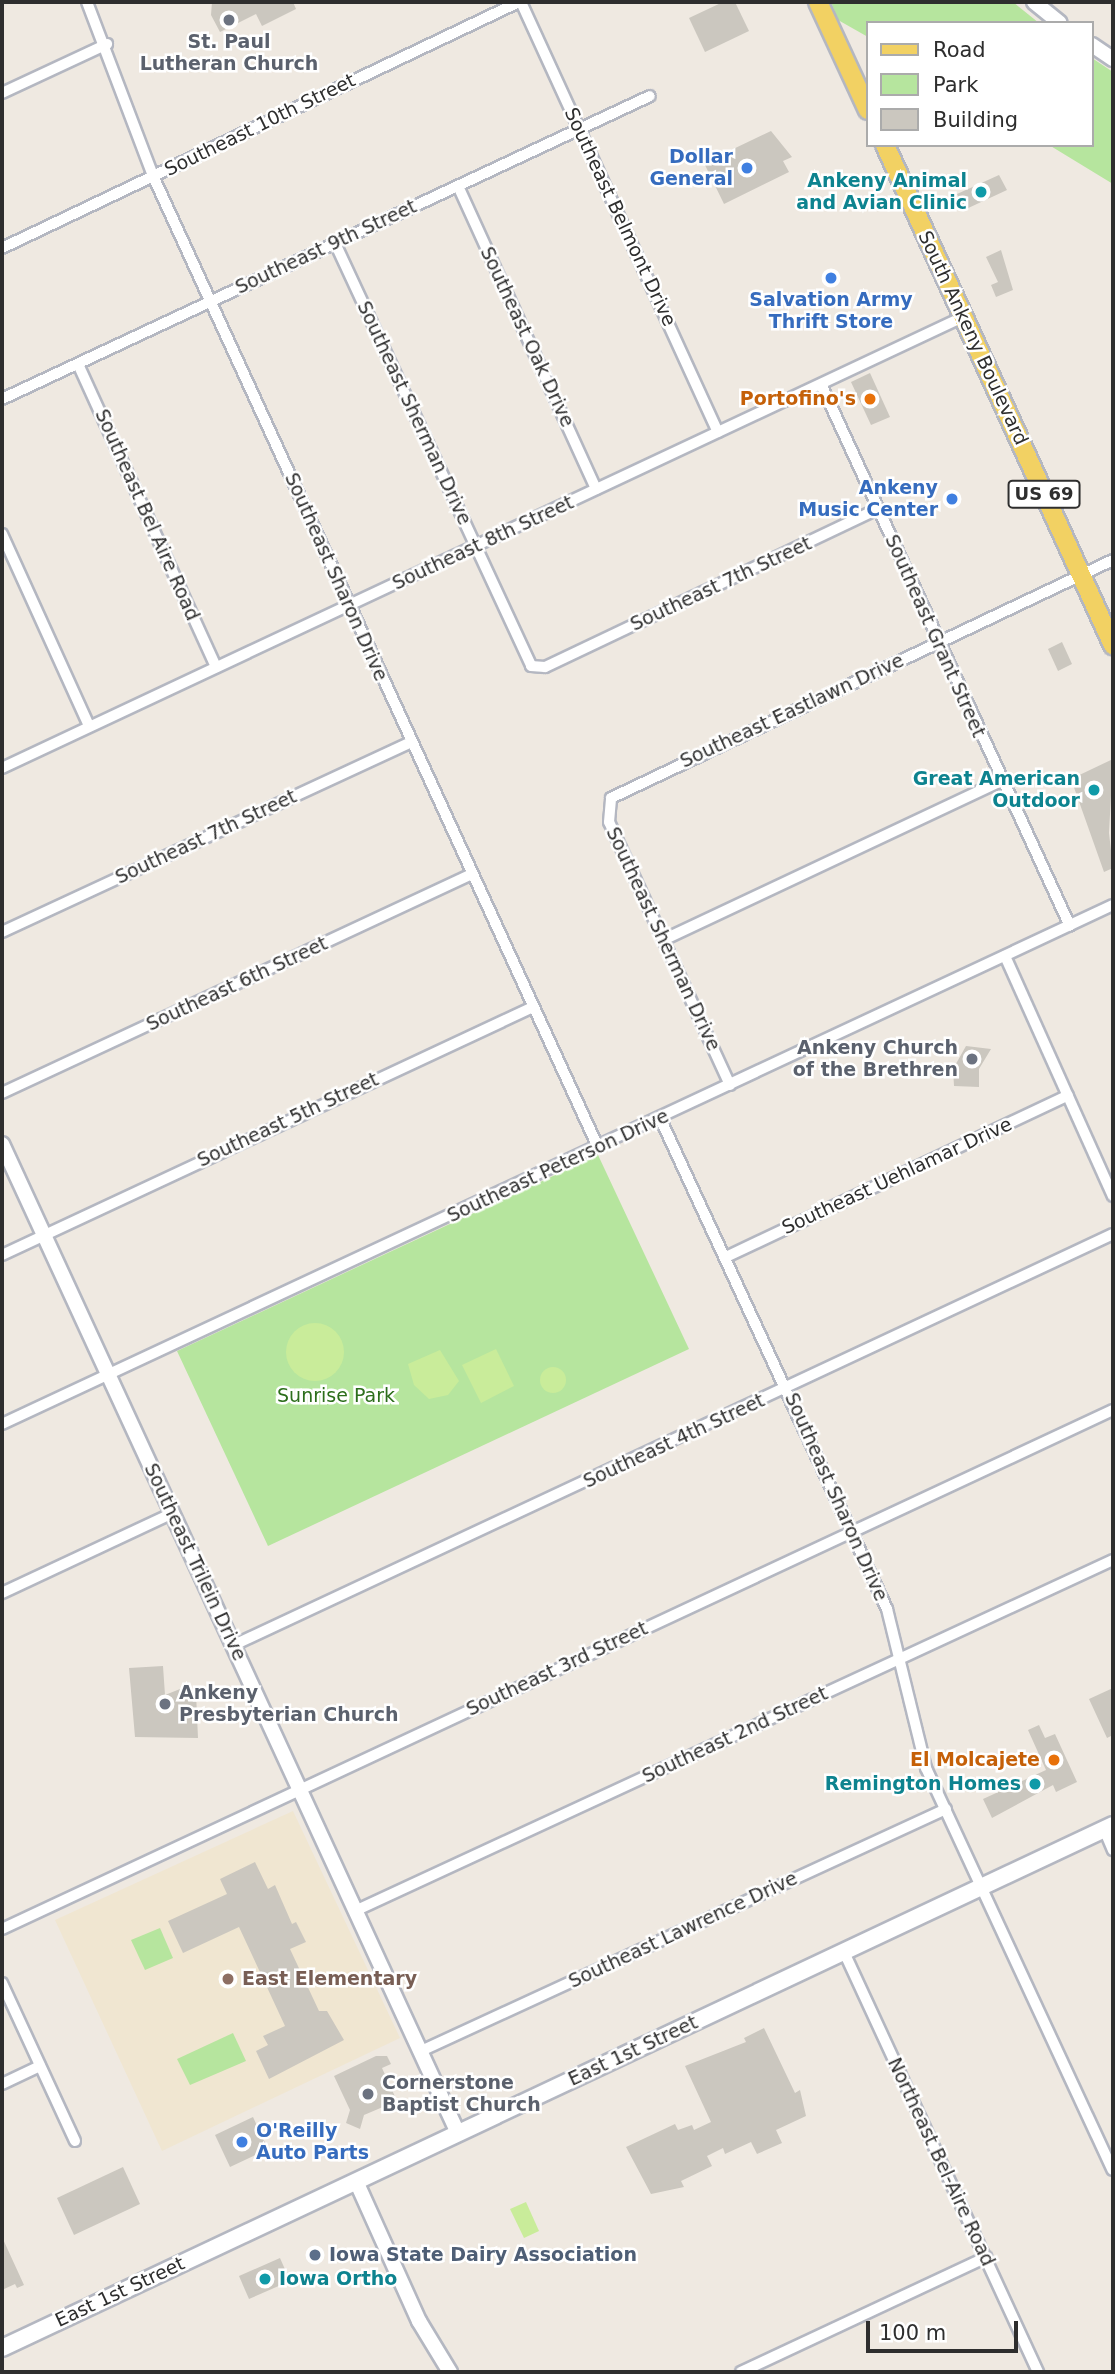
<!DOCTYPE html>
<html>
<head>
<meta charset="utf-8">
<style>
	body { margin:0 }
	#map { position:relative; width:1115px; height:2374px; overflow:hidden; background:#efe9e1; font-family:"DejaVu Sans",sans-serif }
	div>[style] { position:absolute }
	.education>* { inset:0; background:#f0e6d1 }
	.green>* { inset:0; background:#b6e59e }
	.pitch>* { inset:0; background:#c9ec9a }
	.round { border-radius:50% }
	.building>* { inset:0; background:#cbc7bf }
	.roads { filter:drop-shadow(2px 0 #b4b7c1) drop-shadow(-2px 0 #b4b7c1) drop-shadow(0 2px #b4b7c1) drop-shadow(0 -2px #b4b7c1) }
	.minor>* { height:10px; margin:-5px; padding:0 5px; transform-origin:5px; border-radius:5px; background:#fff }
	.tertiary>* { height:14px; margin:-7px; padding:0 7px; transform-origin:7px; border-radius:7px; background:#fff }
	.secondary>* { height:16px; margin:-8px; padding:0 8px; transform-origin:8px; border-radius:8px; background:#fff }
	.primary>* { height:18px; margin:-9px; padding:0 9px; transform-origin:9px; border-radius:9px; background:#f2d163 }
	.dots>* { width:19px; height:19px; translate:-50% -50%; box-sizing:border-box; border:4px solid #fff; border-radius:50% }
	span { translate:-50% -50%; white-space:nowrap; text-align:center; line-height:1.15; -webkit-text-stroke:5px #fff; paint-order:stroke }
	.shield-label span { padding:2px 5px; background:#fff; border:2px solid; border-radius:5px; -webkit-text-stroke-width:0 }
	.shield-label { font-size:18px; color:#2e2e2e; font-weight:700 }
	.worship-label { font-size:19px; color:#5b616d; font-weight:700 }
	.right { translate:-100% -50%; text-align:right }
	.left { translate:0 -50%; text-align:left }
	.street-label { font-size:19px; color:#2e2e2e }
	.shop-label { font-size:19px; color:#366cbe; font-weight:700 }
	.culture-label { font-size:19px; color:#0d838f; font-weight:700 }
	.food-label { font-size:19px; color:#c56008; font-weight:700 }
	.park-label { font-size:19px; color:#2c6e1b }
	.education-label { font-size:19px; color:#785e54; font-weight:700 }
	.service-label { font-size:19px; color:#4e5e75; font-weight:700 }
	.frame { position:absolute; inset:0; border:4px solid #2e2e2e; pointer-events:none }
	.legend { position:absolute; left:866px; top:21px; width:228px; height:126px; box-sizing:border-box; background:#fff; border:2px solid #ababab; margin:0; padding:9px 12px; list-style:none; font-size:21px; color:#2e2e2e }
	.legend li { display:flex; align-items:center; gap:14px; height:35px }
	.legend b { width:35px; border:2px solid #ababab }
	.scale { position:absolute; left:866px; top:2321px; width:152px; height:32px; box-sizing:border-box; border:4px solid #2e2e2e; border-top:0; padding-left:9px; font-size:21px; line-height:24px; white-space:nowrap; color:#2e2e2e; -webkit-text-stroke:5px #fff; paint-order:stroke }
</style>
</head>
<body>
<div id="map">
	<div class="education">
		<i style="clip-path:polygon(293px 1811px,400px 2038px,162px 2151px,55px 1920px)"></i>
	</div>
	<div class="green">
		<i style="clip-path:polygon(831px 2px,1013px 2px,1039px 23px,868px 23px,868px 37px,838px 20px)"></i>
		<i style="clip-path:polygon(1092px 58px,1113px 72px,1113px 184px,1049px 145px,1092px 145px)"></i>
		<i style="clip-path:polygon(598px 1155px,689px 1349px,268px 1546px,177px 1351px)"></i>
		<i style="clip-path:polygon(160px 1928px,173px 1958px,145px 1970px,131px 1940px)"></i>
		<i style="clip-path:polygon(233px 2033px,246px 2061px,190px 2085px,177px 2059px)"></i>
	</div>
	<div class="pitch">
		<i class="round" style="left:286px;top:1323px;width:58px;height:58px"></i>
		<i style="clip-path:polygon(496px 1349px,514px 1386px,481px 1403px,462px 1365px)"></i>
		<i style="clip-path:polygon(440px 1350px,459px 1381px,448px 1395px,429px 1399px,414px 1385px,408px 1364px)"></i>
		<i class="round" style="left:540px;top:1367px;width:26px;height:26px"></i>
		<i style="clip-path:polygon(526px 2202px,539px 2231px,524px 2238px,510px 2209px)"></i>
	</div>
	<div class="building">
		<i style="clip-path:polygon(212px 2px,293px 2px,296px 9px,262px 26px,256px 14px,220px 32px,211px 15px)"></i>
		<i style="clip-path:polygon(723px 2px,735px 2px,749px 31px,705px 52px,689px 18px)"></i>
		<i style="clip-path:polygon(771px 131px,792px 157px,783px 161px,789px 172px,724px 204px,704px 163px)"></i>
		<i style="clip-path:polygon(999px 175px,1007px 190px,964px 210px,957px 194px)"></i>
		<i style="clip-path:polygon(1001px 250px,1013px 290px,996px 297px,991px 285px,998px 282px,986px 257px)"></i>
		<i style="clip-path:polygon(870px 373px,890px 417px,871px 425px,851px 382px)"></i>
		<i style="clip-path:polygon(1062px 642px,1072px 664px,1058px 671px,1048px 649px)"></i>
		<i style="clip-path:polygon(1113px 759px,1109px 833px,1113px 868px,1104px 872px,1071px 779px)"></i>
		<i style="clip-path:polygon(966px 1046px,991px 1049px,979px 1069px,979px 1087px,954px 1086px,953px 1069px)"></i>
		<i style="clip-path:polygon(163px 1666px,165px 1695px,180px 1689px,182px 1694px,196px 1693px,198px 1738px,135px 1737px,129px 1668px)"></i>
		<i style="clip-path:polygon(1113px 1688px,1113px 1735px,1107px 1738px,1089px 1699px)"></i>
		<i style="clip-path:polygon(1039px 1725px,1045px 1738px,1055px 1734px,1077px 1782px,1056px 1792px,1053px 1785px,992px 1818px,983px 1799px,1046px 1770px,1028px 1730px)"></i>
		<i style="clip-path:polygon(255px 1862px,268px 1889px,275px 1885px,292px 1924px,296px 1922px,306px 1942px,290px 1949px,319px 2011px,327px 2011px,344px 2040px,269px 2079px,256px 2051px,268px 2045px,263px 2036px,285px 2026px,239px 1927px,183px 1953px,168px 1921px,227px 1894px,220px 1879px)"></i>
		<i style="clip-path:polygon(764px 2028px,795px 2093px,800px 2090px,806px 2116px,776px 2130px,782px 2143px,757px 2154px,751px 2142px,725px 2154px,723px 2148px,707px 2156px,712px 2166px,681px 2181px,684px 2187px,651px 2194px,626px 2147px,675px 2124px,678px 2130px,692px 2125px,694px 2130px,711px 2122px,685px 2066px,746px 2042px,744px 2038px)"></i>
		<i style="clip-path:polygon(376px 2056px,387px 2056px,391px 2064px,382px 2068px,397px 2101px,364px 2115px,360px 2129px,346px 2123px,350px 2110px,334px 2076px)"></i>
		<i style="clip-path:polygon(253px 2117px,268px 2149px,230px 2167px,215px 2135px)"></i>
		<i style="clip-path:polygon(123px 2167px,140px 2204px,74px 2235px,57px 2198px)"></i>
		<i style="clip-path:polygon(2px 2237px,24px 2285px,17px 2288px,15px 2284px,2px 2290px)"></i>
		<i style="clip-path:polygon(280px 2258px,290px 2281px,249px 2299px,239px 2276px)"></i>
	</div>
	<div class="roads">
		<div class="minor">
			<i style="left:87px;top:2px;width:186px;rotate:69.2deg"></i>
			<i style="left:153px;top:176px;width:1068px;rotate:65.38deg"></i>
			<i style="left:521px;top:2px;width:473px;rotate:65.4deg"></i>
			<i style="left:2px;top:93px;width:116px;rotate:-25deg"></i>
			<i style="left:458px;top:186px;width:333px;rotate:65.5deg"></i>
			<i style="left:335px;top:243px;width:466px;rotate:65.1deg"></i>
			<i style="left:531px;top:666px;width:14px;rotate:4deg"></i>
			<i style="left:545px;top:667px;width:369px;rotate:-25.4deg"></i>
			<i style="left:2px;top:248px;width:573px;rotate:-25.45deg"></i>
			<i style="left:78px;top:364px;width:333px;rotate:65.5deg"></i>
			<i style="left:821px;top:384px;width:596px;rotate:65.33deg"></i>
			<i style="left:2px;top:399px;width:715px;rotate:-25.06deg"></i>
			<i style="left:2px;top:534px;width:211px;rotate:65.6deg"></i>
			<i style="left:2px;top:768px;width:1062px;rotate:-25.14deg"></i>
			<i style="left:2px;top:932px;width:451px;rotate:-24.9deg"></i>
			<i style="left:663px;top:940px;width:374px;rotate:-25.2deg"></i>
			<i style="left:1005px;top:956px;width:263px;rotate:65.8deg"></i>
			<i style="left:730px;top:1085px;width:289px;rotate:-114.7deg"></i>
			<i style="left:609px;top:822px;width:24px;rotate:-85deg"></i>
			<i style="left:611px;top:798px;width:556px;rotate:-25.37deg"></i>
			<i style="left:2px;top:1093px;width:519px;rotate:-24.98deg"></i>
			<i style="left:660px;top:1118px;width:541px;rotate:65.19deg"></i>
			<i style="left:887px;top:1609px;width:164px;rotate:76.2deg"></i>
			<i style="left:926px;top:1768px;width:443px;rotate:65.1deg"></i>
			<i style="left:2px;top:1255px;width:586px;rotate:-25.03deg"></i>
			<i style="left:726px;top:1257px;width:378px;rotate:-25.3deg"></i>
			<i style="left:2px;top:1424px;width:1226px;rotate:-25.04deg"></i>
			<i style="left:2px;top:1593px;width:189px;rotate:-25.1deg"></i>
			<i style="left:234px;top:1645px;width:970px;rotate:-25.06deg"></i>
			<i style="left:1104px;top:1829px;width:23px;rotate:67deg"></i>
			<i style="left:357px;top:1910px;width:833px;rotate:-24.84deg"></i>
			<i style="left:2px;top:1929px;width:1226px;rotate:-25.04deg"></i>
			<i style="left:844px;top:1952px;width:463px;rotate:65.2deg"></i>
			<i style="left:2px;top:1983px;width:174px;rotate:65.2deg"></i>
			<i style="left:421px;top:2051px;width:578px;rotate:-24.75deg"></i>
			<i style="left:2px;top:2084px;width:42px;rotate:-25.3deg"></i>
			<i style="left:741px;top:2372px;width:271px;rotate:-25.1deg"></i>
		</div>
		<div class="tertiary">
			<i style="left:1034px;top:2px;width:33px;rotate:39deg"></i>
			<i style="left:1092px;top:45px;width:25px;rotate:34deg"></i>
			<i style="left:2px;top:1144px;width:1089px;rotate:65.25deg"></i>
			<i style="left:356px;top:2181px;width:154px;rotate:65.8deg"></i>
			<i style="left:419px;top:2321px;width:60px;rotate:58.7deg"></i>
		</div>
		<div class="secondary">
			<i style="left:2px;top:2348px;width:1228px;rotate:-25.21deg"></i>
		</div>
		<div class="primary">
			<i style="left:818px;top:2px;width:119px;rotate:65.2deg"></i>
			<i style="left:885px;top:145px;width:550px;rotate:65.49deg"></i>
		</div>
	</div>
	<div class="dots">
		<i style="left:229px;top:20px;background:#6b7280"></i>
		<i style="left:747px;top:168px;background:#3f7fe0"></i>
		<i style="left:981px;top:192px;background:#0f9aa8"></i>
		<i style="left:831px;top:278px;background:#3f7fe0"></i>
		<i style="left:870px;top:399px;background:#e8710a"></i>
		<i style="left:952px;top:499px;background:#3f7fe0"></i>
		<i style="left:1094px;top:790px;background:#0f9aa8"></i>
		<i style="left:972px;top:1059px;background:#6b7280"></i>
		<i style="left:165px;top:1704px;background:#6b7280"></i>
		<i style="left:1054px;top:1760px;background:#e8710a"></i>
		<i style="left:1035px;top:1784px;background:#0f9aa8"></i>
		<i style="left:228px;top:1979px;background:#8d6e63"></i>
		<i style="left:368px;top:2094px;background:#6b7280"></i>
		<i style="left:242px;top:2142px;background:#3f7fe0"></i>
		<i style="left:315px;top:2255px;background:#5c6f8a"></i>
		<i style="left:265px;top:2279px;background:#0f9aa8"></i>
	</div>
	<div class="shield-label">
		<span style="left:1044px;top:494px">US 69</span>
	</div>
	<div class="worship-label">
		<span style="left:229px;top:53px">St. Paul<br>Lutheran Church</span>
		<span class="right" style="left:958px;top:1059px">Ankeny Church<br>of the Brethren</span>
		<span class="left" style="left:179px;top:1704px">Ankeny<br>Presbyterian Church</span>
		<span class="left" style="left:382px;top:2094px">Cornerstone<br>Baptist Church</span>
	</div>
	<div class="street-label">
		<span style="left:260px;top:125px;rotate:-26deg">Southeast 10th Street</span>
		<span style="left:620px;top:217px;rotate:65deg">Southeast Belmont Drive</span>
		<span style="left:326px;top:247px;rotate:-25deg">Southeast 9th Street</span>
		<span style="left:527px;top:337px;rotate:65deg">Southeast Oak Drive</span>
		<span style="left:973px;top:338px;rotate:65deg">South Ankeny Boulevard</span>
		<span style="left:414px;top:413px;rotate:65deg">Southeast Sherman Drive</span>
		<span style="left:147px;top:515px;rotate:66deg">Southeast Bel Aire Road</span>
		<span style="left:483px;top:543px;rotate:-25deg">Southeast 8th Street</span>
		<span style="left:336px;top:577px;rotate:66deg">Southeast Sharon Drive</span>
		<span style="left:721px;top:584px;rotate:-25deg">Southeast 7th Street</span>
		<span style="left:935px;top:636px;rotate:66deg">Southeast Grant Street</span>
		<span style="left:792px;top:711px;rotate:-25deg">Southeast Eastlawn Drive</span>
		<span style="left:206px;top:837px;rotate:-25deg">Southeast 7th Street</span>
		<span style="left:663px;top:939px;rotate:65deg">Southeast Sherman Drive</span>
		<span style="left:237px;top:984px;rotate:-25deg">Southeast 6th Street</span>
		<span style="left:288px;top:1120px;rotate:-25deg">Southeast 5th Street</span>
		<span style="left:558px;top:1166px;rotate:-25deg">Southeast Peterson Drive</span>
		<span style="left:897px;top:1176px;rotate:-25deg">Southeast Uehlamar Drive</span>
		<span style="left:674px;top:1441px;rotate:-25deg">Southeast 4th Street</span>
		<span style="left:836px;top:1497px;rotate:66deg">Southeast Sharon Drive</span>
		<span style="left:195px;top:1562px;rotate:65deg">Southeast Trilein Drive</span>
		<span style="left:557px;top:1669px;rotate:-25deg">Southeast 3rd Street</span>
		<span style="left:735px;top:1735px;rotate:-25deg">Southeast 2nd Street</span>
		<span style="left:683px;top:1930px;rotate:-25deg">Southeast Lawrence Drive</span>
		<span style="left:633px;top:2051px;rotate:-25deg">East 1st Street</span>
		<span style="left:941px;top:2162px;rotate:65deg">Northeast Bel-Aire Road</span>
		<span style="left:120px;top:2292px;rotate:-25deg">East 1st Street</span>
	</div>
	<div class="shop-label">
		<span class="right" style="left:733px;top:168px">Dollar<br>General</span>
		<span style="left:831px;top:311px">Salvation Army<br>Thrift Store</span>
		<span class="right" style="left:938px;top:499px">Ankeny<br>Music Center</span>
		<span class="left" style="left:256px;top:2142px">O'Reilly<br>Auto Parts</span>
	</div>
	<div class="culture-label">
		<span class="right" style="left:967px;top:192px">Ankeny Animal<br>and Avian Clinic</span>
		<span class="right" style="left:1080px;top:790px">Great American<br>Outdoor</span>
		<span class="right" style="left:1021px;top:1784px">Remington Homes</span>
		<span class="left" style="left:279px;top:2279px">Iowa Ortho</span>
	</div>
	<div class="food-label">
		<span class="right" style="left:856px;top:399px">Portofino's</span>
		<span class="right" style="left:1040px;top:1760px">El Molcajete</span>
	</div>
	<div class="park-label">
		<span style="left:336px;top:1396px">Sunrise Park</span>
	</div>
	<div class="education-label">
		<span class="left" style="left:242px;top:1979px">East Elementary</span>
	</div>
	<div class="service-label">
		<span class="left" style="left:329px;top:2255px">Iowa State Dairy Association</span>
	</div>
	<div class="frame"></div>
	<ul class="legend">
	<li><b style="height:9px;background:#f2d163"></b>Road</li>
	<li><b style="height:19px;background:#b6e59e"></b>Park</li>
	<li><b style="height:19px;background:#cbc7bf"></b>Building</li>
	</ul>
	<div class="scale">100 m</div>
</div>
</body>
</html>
